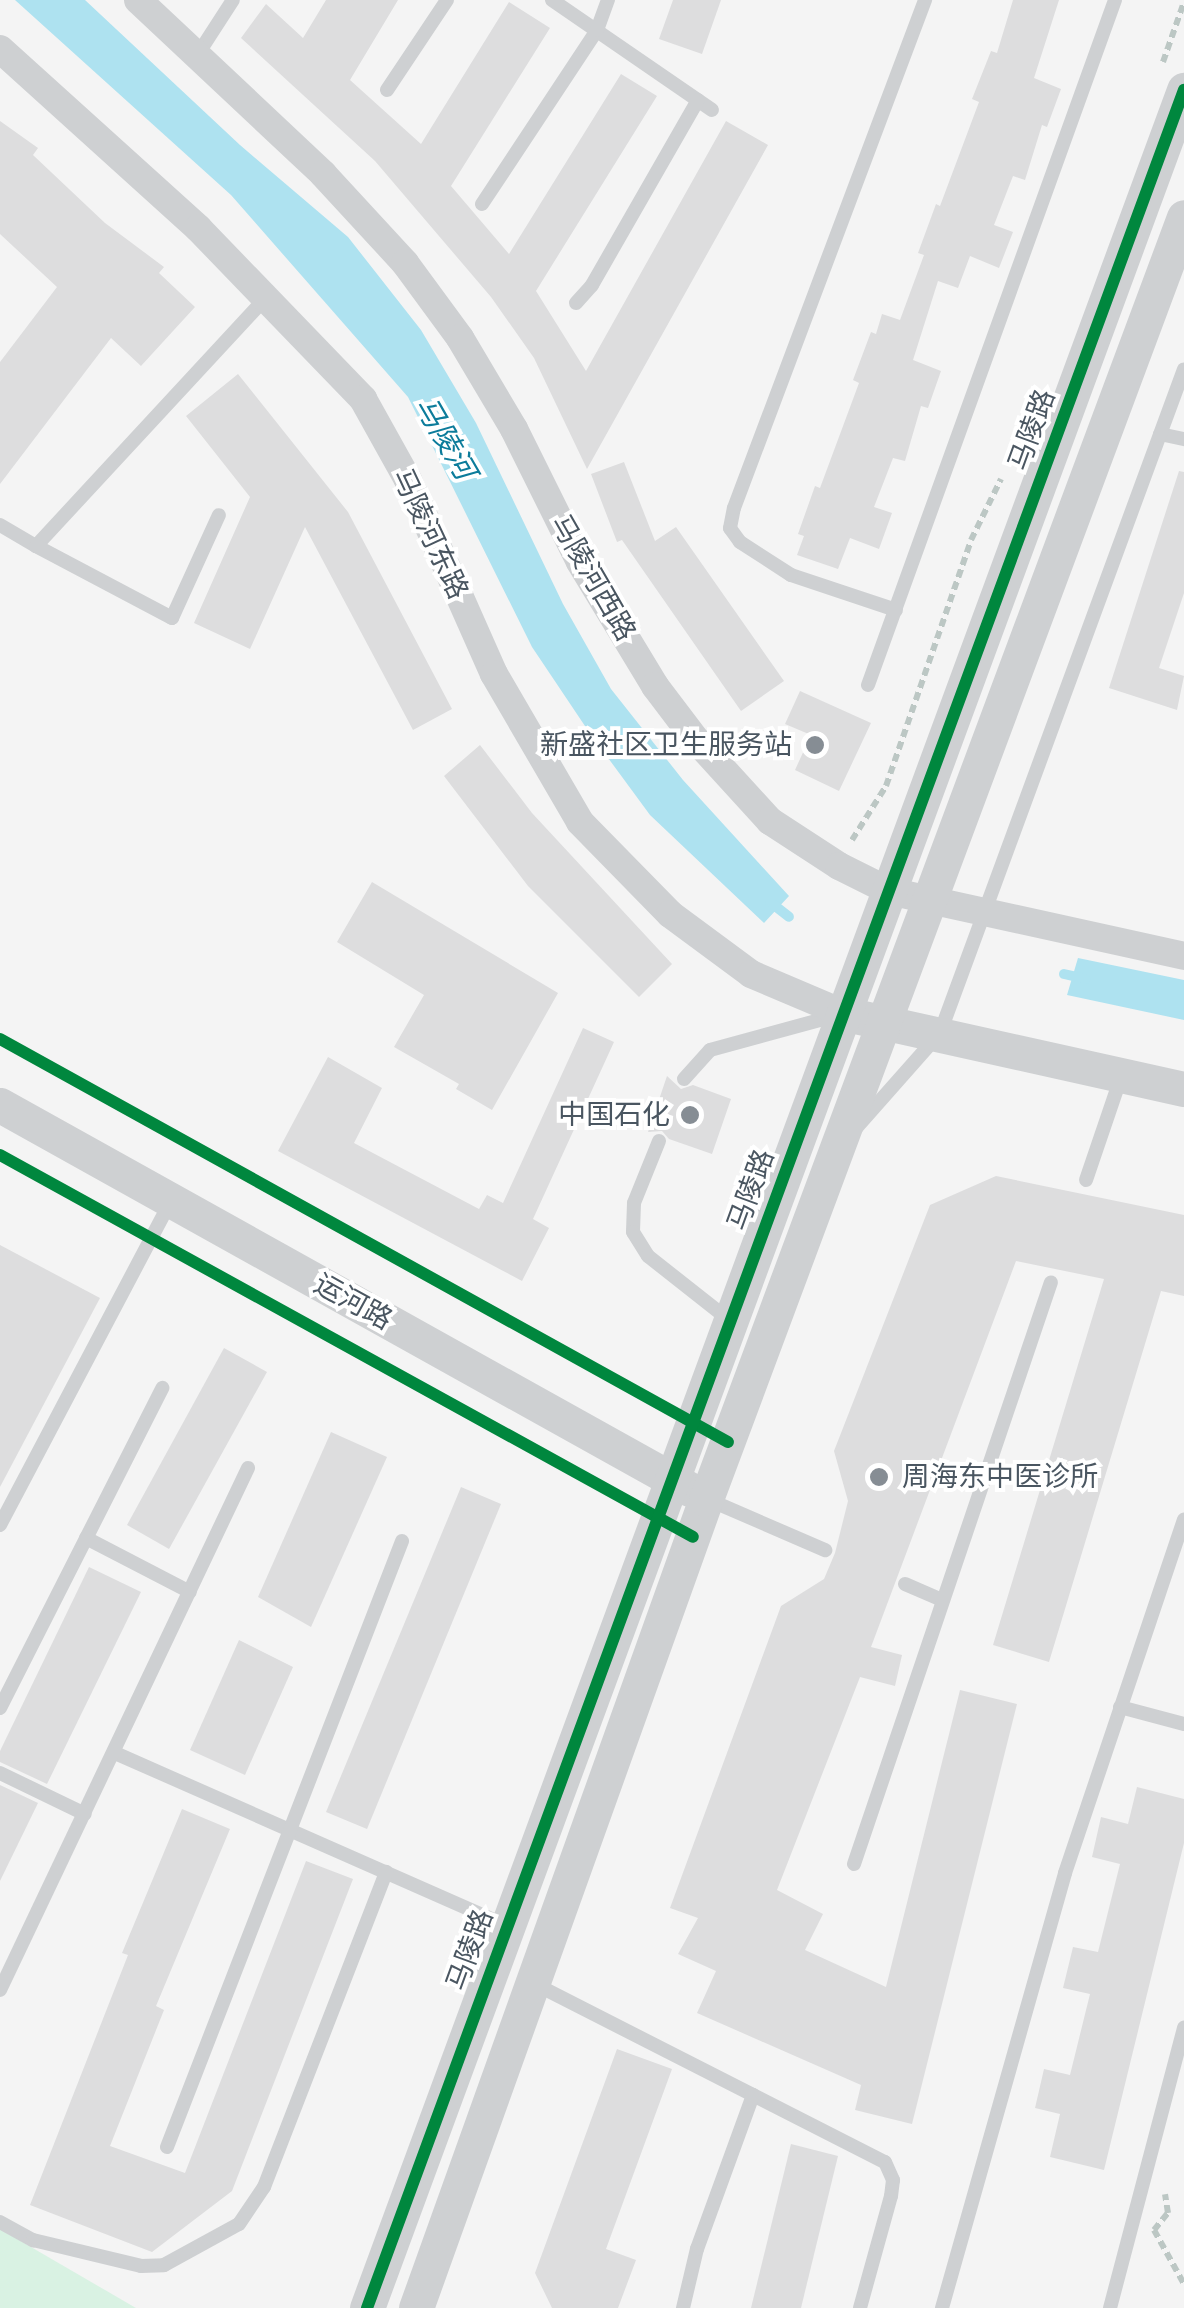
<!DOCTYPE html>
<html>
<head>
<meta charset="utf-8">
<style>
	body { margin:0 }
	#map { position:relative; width:1184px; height:2308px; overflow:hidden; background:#f4f4f4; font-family:Arial,"Noto Sans SC",sans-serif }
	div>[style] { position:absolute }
	.green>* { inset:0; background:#d9f2e3 }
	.water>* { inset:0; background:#aee2f0 }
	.stream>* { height:10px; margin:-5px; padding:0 5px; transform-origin:5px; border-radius:5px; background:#aee2f0 }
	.building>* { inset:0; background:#ddddde }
	.path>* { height:6px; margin-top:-3px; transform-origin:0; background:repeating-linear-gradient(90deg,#bcc7c4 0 8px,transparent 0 13px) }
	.service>* { height:14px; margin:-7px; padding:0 7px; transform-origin:7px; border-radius:7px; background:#ced0d2 }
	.minor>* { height:28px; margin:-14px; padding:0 14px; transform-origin:14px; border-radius:14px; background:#ced0d2 }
	.tertiary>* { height:35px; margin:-17.5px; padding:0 17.5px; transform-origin:17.5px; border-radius:17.5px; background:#ced0d2 }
	.cycleway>* { height:12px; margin:-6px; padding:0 6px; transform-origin:6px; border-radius:6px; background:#00873e }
	.dots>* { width:28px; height:28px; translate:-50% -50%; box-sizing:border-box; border:5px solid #fff; border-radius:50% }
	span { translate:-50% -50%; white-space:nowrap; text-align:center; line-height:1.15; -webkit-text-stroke:8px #fff; paint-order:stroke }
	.street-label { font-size:28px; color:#4a5661 }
	.poi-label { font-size:28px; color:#4a5661 }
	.right { translate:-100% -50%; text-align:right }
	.left { translate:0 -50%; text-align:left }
	.water-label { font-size:30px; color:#0c7c9b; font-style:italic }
</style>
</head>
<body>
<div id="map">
	<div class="green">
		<i style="clip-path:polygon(0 2229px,136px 2308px,0 2308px)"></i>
	</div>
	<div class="water">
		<i style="clip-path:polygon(15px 0,85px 0,240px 145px,348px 237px,421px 330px,476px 423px,563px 604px,611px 689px,683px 780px,789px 896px,764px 923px,650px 815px,589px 732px,532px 647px,408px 397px,231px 195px)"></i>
		<i style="clip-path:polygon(1078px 958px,1184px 980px,1184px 1020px,1067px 995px)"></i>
	</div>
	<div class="stream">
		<i style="left:770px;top:902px;width:24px;rotate:38deg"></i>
		<i style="left:1064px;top:974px;width:22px;rotate:13deg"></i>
	</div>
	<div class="building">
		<i style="clip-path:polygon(326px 0,398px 0,350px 80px,421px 144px,509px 2px,550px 28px,451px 186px,509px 254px,621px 74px,657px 96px,536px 291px,586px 371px,726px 121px,768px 145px,587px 469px,534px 358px,491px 297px,375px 161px,241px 38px,266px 4px,303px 38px)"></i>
		<i style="clip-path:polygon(673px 0,721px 0,702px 54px,659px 39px)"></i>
		<i style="clip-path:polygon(1013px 0,1059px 0,1034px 78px,1061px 89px,1047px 127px,1042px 125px,1025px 180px,1013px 176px,994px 225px,1013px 232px,999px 268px,970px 256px,958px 288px,938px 281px,913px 360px,941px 371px,928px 408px,921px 406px,905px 461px,893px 458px,874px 507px,892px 513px,879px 549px,850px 538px,838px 569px,797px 555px,804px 536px,798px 534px,815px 486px,820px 488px,859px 383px,853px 380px,871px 332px,876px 334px,882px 314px,900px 320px,924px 255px,918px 253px,936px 204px,940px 206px,979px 102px,972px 99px,991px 51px,997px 53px)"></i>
		<i style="clip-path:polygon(0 121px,38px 148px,33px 155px,105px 223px,164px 267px,159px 273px,195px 307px,141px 366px,111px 338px,0 484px,0 362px,57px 287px,0 234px)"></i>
		<i style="clip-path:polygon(238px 374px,348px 512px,452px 709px,413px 730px,305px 527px,250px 649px,194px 623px,250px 497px,186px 416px)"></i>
		<i style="clip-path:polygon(624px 462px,655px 541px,676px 527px,784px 681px,741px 711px,622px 540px,617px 542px,591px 474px)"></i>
		<i style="clip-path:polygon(1179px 471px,1184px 472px,1184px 593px,1159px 668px,1184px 676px,1177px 710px,1109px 688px)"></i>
		<i style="clip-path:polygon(800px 691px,871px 723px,839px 791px,795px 770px,811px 735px,785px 724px)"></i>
		<i style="clip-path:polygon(480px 745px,532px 813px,672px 964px,639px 997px,528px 886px,444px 776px)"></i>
		<i style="clip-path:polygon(372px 882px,558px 993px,492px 1110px,456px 1089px,459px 1084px,394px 1047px,424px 995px,337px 942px)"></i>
		<i style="clip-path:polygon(583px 1028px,614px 1042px,533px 1219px,549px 1228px,522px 1281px,278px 1151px,328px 1057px,382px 1088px,354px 1143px,479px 1209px,487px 1195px,503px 1203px)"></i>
		<i style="clip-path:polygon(667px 1076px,681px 1089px,693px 1085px,731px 1099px,712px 1154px,669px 1139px,662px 1131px,648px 1132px)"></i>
		<i style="clip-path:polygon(996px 1176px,1184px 1215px,1184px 1296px,1161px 1291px,1049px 1662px,993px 1645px,1104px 1279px,1016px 1261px,871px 1647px,902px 1655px,895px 1686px,860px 1677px,777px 1890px,823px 1914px,805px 1950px,886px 1987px,960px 1690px,1017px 1704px,912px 2124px,855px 2110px,861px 2085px,697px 2013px,716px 1971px,678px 1954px,698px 1918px,670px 1908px,781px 1606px,824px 1579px,835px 1553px,848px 1501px,834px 1451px,930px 1205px)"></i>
		<i style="clip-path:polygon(0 1245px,100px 1298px,0 1487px)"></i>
		<i style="clip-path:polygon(224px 1348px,267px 1372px,169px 1549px,127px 1525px)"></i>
		<i style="clip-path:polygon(331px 1432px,387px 1457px,311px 1627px,258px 1597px)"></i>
		<i style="clip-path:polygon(461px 1487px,501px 1504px,367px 1829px,326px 1812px)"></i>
		<i style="clip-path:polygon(89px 1567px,141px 1592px,47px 1784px,0 1762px,0 1751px)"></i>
		<i style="clip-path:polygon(239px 1640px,293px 1667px,245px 1775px,190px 1750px)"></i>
		<i style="clip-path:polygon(0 1785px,38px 1803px,0 1881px)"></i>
		<i style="clip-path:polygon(1137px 1787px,1184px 1799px,1184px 1843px,1104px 2170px,1050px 2157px,1060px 2114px,1035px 2108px,1044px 2069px,1070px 2075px,1090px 1994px,1063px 1988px,1073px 1947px,1098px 1952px,1120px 1864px,1092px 1857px,1101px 1817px,1128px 1824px)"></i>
		<i style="clip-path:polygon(182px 1809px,230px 1829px,156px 2006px,164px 2010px,110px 2146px,185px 2173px,306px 1861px,353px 1879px,232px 2191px,152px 2252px,30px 2205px,128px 1955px,122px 1953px)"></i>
		<i style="clip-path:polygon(617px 2049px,672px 2069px,606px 2249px,636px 2260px,618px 2308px,552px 2308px,535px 2273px)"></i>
		<i style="clip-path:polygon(791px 2144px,838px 2156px,801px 2308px,751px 2308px)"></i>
	</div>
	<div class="path">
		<i style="left:1163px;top:62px;width:64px;rotate:-70.7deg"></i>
		<i style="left:852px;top:840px;width:64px;rotate:-57.8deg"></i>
		<i style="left:886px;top:786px;width:260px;rotate:-70.9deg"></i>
		<i style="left:971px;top:540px;width:68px;rotate:-63.8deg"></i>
		<i style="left:1154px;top:2230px;width:22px;rotate:-51deg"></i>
		<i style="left:1168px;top:2213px;width:19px;rotate:-99deg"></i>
		<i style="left:1154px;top:2230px;width:62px;rotate:60.9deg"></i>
	</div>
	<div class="service">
		<i style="left:552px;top:0;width:194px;rotate:34.5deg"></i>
		<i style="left:198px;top:54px;width:64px;rotate:-57.1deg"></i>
		<i style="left:387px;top:90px;width:108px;rotate:-56.3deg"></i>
		<i style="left:482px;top:204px;width:209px;rotate:-56.5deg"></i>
		<i style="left:597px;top:30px;width:32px;rotate:-70deg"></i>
		<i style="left:576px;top:303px;width:24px;rotate:-48deg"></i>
		<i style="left:592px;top:285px;width:213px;rotate:-60.2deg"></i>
		<i style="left:1160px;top:434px;width:25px;rotate:12deg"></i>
		<i style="left:0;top:525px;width:42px;rotate:30.3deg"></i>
		<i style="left:36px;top:546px;width:338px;rotate:-47.2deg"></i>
		<i style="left:36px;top:546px;width:154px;rotate:27.9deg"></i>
		<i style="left:172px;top:618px;width:113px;rotate:-65.5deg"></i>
		<i style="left:896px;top:610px;width:111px;rotate:-161.6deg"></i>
		<i style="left:791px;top:575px;width:61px;rotate:-147.1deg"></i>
		<i style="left:740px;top:542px;width:17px;rotate:-126deg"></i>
		<i style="left:730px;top:528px;width:20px;rotate:-79deg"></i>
		<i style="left:734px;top:508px;width:543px;rotate:-69.39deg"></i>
		<i style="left:868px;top:685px;width:728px;rotate:-70.17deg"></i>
		<i style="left:684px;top:1079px;width:39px;rotate:-48deg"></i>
		<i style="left:710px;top:1050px;width:133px;rotate:-15.3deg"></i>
		<i style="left:856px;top:1128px;width:127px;rotate:-48.5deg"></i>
		<i style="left:940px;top:1033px;width:707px;rotate:-69.82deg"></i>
		<i style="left:659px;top:1141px;width:67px;rotate:112deg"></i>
		<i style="left:634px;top:1203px;width:29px;rotate:92deg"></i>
		<i style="left:633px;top:1232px;width:28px;rotate:58deg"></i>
		<i style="left:648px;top:1256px;width:103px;rotate:38.3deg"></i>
		<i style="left:1086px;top:1180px;width:109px;rotate:-71.2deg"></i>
		<i style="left:707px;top:1499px;width:129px;rotate:23.4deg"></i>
		<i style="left:0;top:1525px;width:366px;rotate:-62.2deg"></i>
		<i style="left:86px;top:1538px;width:117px;rotate:27.4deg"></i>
		<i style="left:905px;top:1584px;width:40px;rotate:23.4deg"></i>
		<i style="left:1120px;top:1707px;width:66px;rotate:14.9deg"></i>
		<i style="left:0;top:1708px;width:359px;rotate:-63.1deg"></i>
		<i style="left:115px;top:1753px;width:426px;rotate:23.8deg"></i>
		<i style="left:0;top:1773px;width:94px;rotate:25.8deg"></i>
		<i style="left:854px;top:1864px;width:614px;rotate:-71.3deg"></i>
		<i style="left:533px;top:1983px;width:395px;rotate:27deg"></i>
		<i style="left:885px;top:2162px;width:20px;rotate:66deg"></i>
		<i style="left:893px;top:2180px;width:16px;rotate:97deg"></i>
		<i style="left:891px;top:2196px;width:116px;rotate:105.5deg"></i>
		<i style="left:0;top:1990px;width:578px;rotate:-64.59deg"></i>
		<i style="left:167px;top:2147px;width:650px;rotate:-68.8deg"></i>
		<i style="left:0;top:2222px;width:38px;rotate:29deg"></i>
		<i style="left:33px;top:2240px;width:111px;rotate:13.5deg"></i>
		<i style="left:141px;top:2266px;width:23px;rotate:-2deg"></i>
		<i style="left:164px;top:2265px;width:85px;rotate:-28.7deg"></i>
		<i style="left:239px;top:2224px;width:45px;rotate:-56deg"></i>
		<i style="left:264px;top:2187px;width:338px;rotate:-68.8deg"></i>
		<i style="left:683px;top:2308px;width:61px;rotate:-76.7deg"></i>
		<i style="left:697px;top:2249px;width:164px;rotate:-70deg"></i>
		<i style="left:942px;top:2308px;width:452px;rotate:-74.2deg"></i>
		<i style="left:1065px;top:1873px;width:373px;rotate:-71.4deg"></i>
		<i style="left:1110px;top:2308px;width:290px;rotate:-75.2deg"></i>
	</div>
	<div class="minor">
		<i style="left:138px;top:0;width:254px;rotate:43.2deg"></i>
		<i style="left:323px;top:174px;width:121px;rotate:47.3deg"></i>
		<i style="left:405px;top:263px;width:93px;rotate:53.7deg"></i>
		<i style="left:460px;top:338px;width:106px;rotate:59.3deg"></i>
		<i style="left:514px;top:429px;width:148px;rotate:63.6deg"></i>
		<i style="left:580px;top:562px;width:145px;rotate:58.8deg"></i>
		<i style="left:655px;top:686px;width:68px;rotate:52.8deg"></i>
		<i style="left:696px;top:740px;width:110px;rotate:47.6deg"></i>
		<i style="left:770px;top:821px;width:82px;rotate:33.1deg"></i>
		<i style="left:839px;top:866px;width:56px;rotate:26.6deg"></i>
		<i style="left:889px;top:891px;width:302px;rotate:12.4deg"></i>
		<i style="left:0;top:49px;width:267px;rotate:42.1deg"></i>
		<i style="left:198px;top:228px;width:238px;rotate:46deg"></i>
		<i style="left:363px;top:399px;width:93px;rotate:60.9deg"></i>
		<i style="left:408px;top:480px;width:212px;rotate:66.1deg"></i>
		<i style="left:494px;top:674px;width:171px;rotate:59.8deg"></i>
		<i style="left:580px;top:822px;width:129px;rotate:45.6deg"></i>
		<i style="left:670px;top:914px;width:101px;rotate:36.5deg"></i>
		<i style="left:751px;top:974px;width:100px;rotate:23deg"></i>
	</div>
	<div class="tertiary">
		<i style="left:859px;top:1017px;width:333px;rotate:12.5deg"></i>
		<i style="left:0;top:1105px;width:789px;rotate:29.13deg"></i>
		<i style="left:367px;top:2308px;width:2364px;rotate:-69.78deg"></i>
		<i style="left:416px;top:2308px;width:859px;rotate:-70.28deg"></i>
		<i style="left:706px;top:1499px;width:1368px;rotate:-69.55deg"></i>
	</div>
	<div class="cycleway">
		<i style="left:0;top:1039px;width:832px;rotate:28.97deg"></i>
		<i style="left:0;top:1155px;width:791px;rotate:28.86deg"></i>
		<i style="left:367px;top:2308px;width:2364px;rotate:-69.78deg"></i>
	</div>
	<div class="dots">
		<i style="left:815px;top:745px;background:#868d94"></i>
		<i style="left:690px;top:1115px;background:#868d94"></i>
		<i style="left:879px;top:1477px;background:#868d94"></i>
	</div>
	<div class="street-label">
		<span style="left:1032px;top:430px;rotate:-70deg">马陵路</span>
		<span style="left:430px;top:534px;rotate:65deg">马陵河东路</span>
		<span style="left:593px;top:578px;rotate:60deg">马陵河西路</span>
		<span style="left:751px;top:1190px;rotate:-70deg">马陵路</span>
		<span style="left:353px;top:1302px;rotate:29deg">运河路</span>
		<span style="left:470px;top:1950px;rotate:-70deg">马陵路</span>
	</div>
	<div class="poi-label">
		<span class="right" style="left:792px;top:745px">新盛社区卫生服务站</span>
		<span class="right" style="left:670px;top:1115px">中国石化</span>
		<span class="left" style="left:902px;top:1477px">周海东中医诊所</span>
	</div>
	<div class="water-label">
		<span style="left:445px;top:438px;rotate:60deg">马陵河</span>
	</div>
</div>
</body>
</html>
